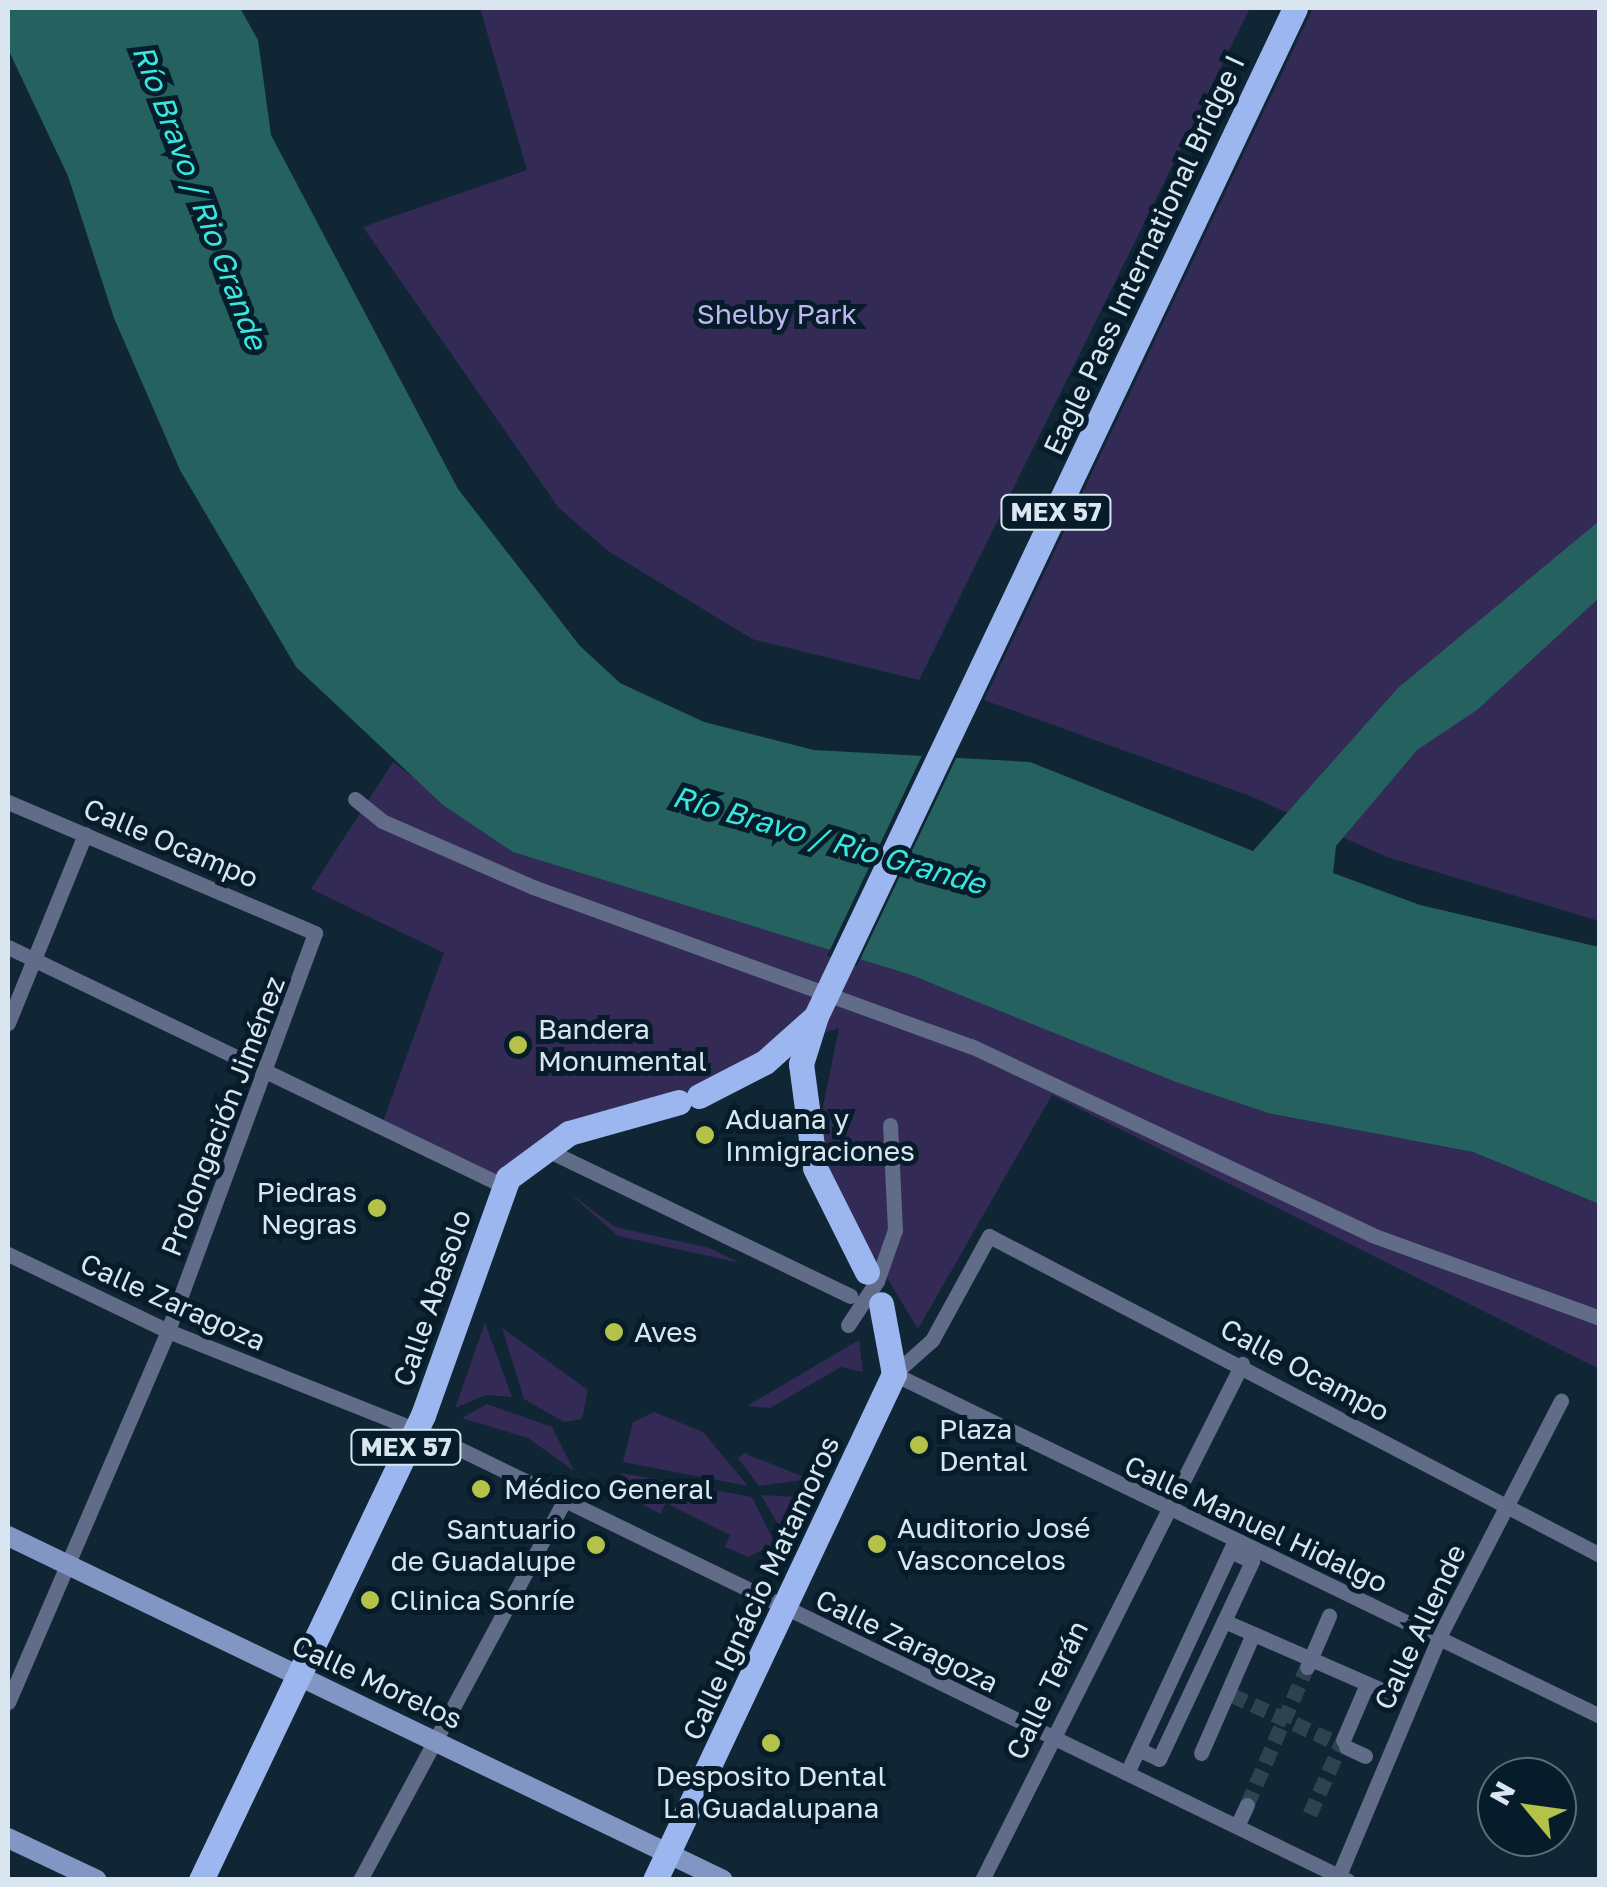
<!DOCTYPE html>
<html>
<head>
<meta charset="utf-8">
<style>
	body { margin:0 }
	#map { position:relative; width:1607px; height:1887px; overflow:hidden; background:#102634; font-family:"Golos Text",sans-serif }
	div>[style] { position:absolute }
	.green>* { inset:0; background:#332b56 }
	.water>* { inset:0; background:#25625f }
	.pier>* { inset:0; background:#102634 }
	.street-tunnel>* { height:15px; margin-top:-7.5px; transform-origin:0; background:repeating-linear-gradient(90deg,#2e4350 0 15px,transparent 0 23px) }
	.street>* { height:15px; margin:-7.5px; padding:0 7.5px; transform-origin:7.5px; border-radius:7.5px; background:#606c88 }
	.secondary>* { height:20px; margin:-10px; padding:0 10px; transform-origin:10px; border-radius:10px; background:#8196c3 }
	.primary>* { height:25px; margin:-12.5px; padding:0 12.5px; transform-origin:12.5px; border-radius:12.5px; background:#9cb6f0 }
	.dots>* { width:28px; height:28px; translate:-50% -50%; box-sizing:border-box; border:5px solid #071c2a; border-radius:50% }
	span { translate:-50% -50%; white-space:nowrap; text-align:center; line-height:1.15; -webkit-text-stroke:10px #071c2a; paint-order:stroke }
	.shield-label span { padding:2px 8px; background:#071c2a; border:2px solid; border-radius:8px; -webkit-text-stroke-width:0 }
	.shield-label { font-size:25px; color:#d9e6f0; font-weight:700 }
	.street-label { font-size:28px; color:#d9e6f0 }
	.park-label { font-size:28px; color:#beb7f0 }
	.poi-label { font-size:28px; color:#d9e6f0 }
	.left { translate:0 -50%; text-align:left }
	.right { translate:-100% -50%; text-align:right }
	.water-label { font-size:30px; color:#3ae7df; font-style:italic }
	.frame { position:absolute; inset:0; border:10px solid #d9e6f0; pointer-events:none }
	.north { position:absolute; left:1477px; top:1757px; width:100px; height:100px; box-sizing:border-box; background:#071c2a; border:2px solid #5b6d79; border-radius:50%; rotate:299deg; font-size:28px; font-weight:700; line-height:40px; text-align:center; color:#d9e6f0 }
	.north::after { content:''; display:block; margin:auto; width:35px; height:45px; background:#b5c249; clip-path:polygon(50% 0,100% 100%,50% 72%,0 100%) }
</style>
</head>
<body>
<div id="map">
	<div class="green">
		<i style="clip-path:polygon(480px 8px,1250px 8px,919px 680px,752px 639px,608px 551px,558px 507px,363px 227px,527px 170px)"></i>
		<i style="clip-path:polygon(1313px 8px,1599px 8px,1599px 921px,1387px 857px,1250px 796px,984px 700px)"></i>
		<i style="clip-path:polygon(393px 762px,513px 852px,911px 975px,1268px 1113px,1473px 1152px,1599px 1204px,1599px 1369px,1052px 1095px,918px 1329px,813px 1156px,839px 1028px,797px 1042px,767px 1069px,546px 1142px,506px 1187px,381px 1127px,444px 953px,311px 889px)"></i>
		<i style="clip-path:polygon(567px 1191px,615px 1227px,709px 1248px,740px 1263px,618px 1236px)"></i>
		<i style="clip-path:polygon(485px 1323px,512px 1397px,486px 1395px,455px 1408px)"></i>
		<i style="clip-path:polygon(502px 1328px,588px 1390px,582px 1419px,564px 1422px,524px 1399px)"></i>
		<i style="clip-path:polygon(859px 1340px,863px 1372px,841px 1367px,770px 1408px,747px 1406px)"></i>
		<i style="clip-path:polygon(487px 1404px,552px 1427px,574px 1471px,528px 1438px,462px 1418px)"></i>
		<i style="clip-path:polygon(654px 1412px,703px 1432px,748px 1486px,623px 1462px,633px 1422px)"></i>
		<i style="clip-path:polygon(746px 1452px,746px 1454px,809px 1479px,759px 1486px,738px 1458px)"></i>
		<i style="clip-path:polygon(621px 1473px,752px 1497px,775px 1544px,748px 1557px,725px 1547px,730px 1535px,666px 1503px,660px 1514px,631px 1498px)"></i>
		<i style="clip-path:polygon(761px 1495px,798px 1497px,783px 1529px,779px 1526px)"></i>
	</div>
	<div class="water">
		<i style="clip-path:polygon(8px 8px,240px 8px,258px 40px,271px 135px,458px 489px,580px 646px,620px 683px,704px 722px,814px 750px,1030px 762px,1253px 851px,1398px 688px,1599px 521px,1599px 598px,1477px 710px,1417px 750px,1336px 846px,1333px 873px,1420px 905px,1599px 947px,1599px 1204px,1473px 1152px,1268px 1113px,1176px 1082px,911px 975px,513px 852px,443px 805px,296px 667px,180px 470px,114px 318px,68px 176px,8px 49px)"></i>
	</div>
	<div class="pier">
		<i style="clip-path:polygon(927px 745px,961px 748px,857px 966px,827px 956px)"></i>
	</div>
	<div class="street-tunnel">
		<i style="left:1232px;top:1695px;width:125px;rotate:24.5deg"></i>
		<i style="left:1247px;top:1805px;width:150px;rotate:-66.5deg"></i>
		<i style="left:1310px;top:1814px;width:81px;rotate:-66deg"></i>
	</div>
	<div class="street">
		<i style="left:355px;top:799px;width:35px;rotate:39deg"></i>
		<i style="left:382px;top:821px;width:165px;rotate:23.6deg"></i>
		<i style="left:533px;top:887px;width:466px;rotate:20deg"></i>
		<i style="left:971px;top:1046px;width:443px;rotate:25.2deg"></i>
		<i style="left:1372px;top:1235px;width:243px;rotate:20deg"></i>
		<i style="left:8px;top:802px;width:334px;rotate:23.1deg"></i>
		<i style="left:315px;top:933px;width:424px;rotate:110.3deg"></i>
		<i style="left:168px;top:1331px;width:404px;rotate:113.3deg"></i>
		<i style="left:8px;top:947px;width:551px;rotate:25.73deg"></i>
		<i style="left:8px;top:1023px;width:204px;rotate:-67.8deg"></i>
		<i style="left:543px;top:1148px;width:341px;rotate:25.7deg"></i>
		<i style="left:8px;top:1254px;width:178px;rotate:25.7deg"></i>
		<i style="left:168px;top:1331px;width:289px;rotate:21.7deg"></i>
		<i style="left:437px;top:1438px;width:1012px;rotate:25.91deg"></i>
		<i style="left:848px;top:1325px;width:53px;rotate:-56.6deg"></i>
		<i style="left:877px;top:1281px;width:54px;rotate:-70.6deg"></i>
		<i style="left:895px;top:1230px;width:105px;rotate:-92.7deg"></i>
		<i style="left:1600px;top:1555px;width:689px;rotate:-152.43deg"></i>
		<i style="left:989px;top:1236px;width:119px;rotate:118.7deg"></i>
		<i style="left:932px;top:1340px;width:51px;rotate:138.2deg"></i>
		<i style="left:894px;top:1374px;width:784px;rotate:25.85deg"></i>
		<i style="left:1224px;top:1621px;width:182px;rotate:23.6deg"></i>
		<i style="left:1307px;top:1667px;width:56px;rotate:-66.7deg"></i>
		<i style="left:1343px;top:1740px;width:61px;rotate:-66.8deg"></i>
		<i style="left:1346px;top:1747px;width:21px;rotate:25deg"></i>
		<i style="left:1138px;top:1749px;width:23px;rotate:25deg"></i>
		<i style="left:1159px;top:1759px;width:219px;rotate:-64.8deg"></i>
		<i style="left:1252px;top:1561px;width:24px;rotate:-156deg"></i>
		<i style="left:1201px;top:1753px;width:130px;rotate:-66.4deg"></i>
		<i style="left:1127px;top:1773px;width:251px;rotate:-65.1deg"></i>
		<i style="left:1238px;top:1824px;width:21px;rotate:-65deg"></i>
		<i style="left:360px;top:1880px;width:433px;rotate:-61.7deg"></i>
		<i style="left:982px;top:1880px;width:578px;rotate:-63.26deg"></i>
		<i style="left:1337px;top:1880px;width:264px;rotate:-67.2deg"></i>
		<i style="left:1439px;top:1637px;width:266px;rotate:-62.7deg"></i>
	</div>
	<div class="secondary">
		<i style="left:8px;top:1536px;width:793px;rotate:25.69deg"></i>
		<i style="left:8px;top:1838px;width:98px;rotate:25.3deg"></i>
	</div>
	<div class="primary">
		<i style="left:699px;top:1096px;width:74px;rotate:-27.3deg"></i>
		<i style="left:765px;top:1062px;width:63px;rotate:-41.8deg"></i>
		<i style="left:812px;top:1146px;width:83px;rotate:-97.6deg"></i>
		<i style="left:801px;top:1064px;width:50px;rotate:-72.6deg"></i>
		<i style="left:816px;top:1016px;width:1116px;rotate:-64.58deg"></i>
		<i style="left:815px;top:1168px;width:116px;rotate:63.4deg"></i>
		<i style="left:201px;top:1880px;width:515px;rotate:-64.48deg"></i>
		<i style="left:423px;top:1415px;width:252px;rotate:-70.3deg"></i>
		<i style="left:508px;top:1178px;width:76px;rotate:-36.4deg"></i>
		<i style="left:569px;top:1133px;width:114px;rotate:-15.7deg"></i>
		<i style="left:655px;top:1880px;width:560px;rotate:-64.72deg"></i>
		<i style="left:894px;top:1374px;width:71px;rotate:-100.5deg"></i>
	</div>
	<div class="dots">
		<i style="left:518px;top:1045px;background:#b5c249"></i>
		<i style="left:705px;top:1135px;background:#b5c249"></i>
		<i style="left:377px;top:1208px;background:#b5c249"></i>
		<i style="left:614px;top:1332px;background:#b5c249"></i>
		<i style="left:919px;top:1445px;background:#b5c249"></i>
		<i style="left:481px;top:1489px;background:#b5c249"></i>
		<i style="left:877px;top:1544px;background:#b5c249"></i>
		<i style="left:596px;top:1545px;background:#b5c249"></i>
		<i style="left:370px;top:1600px;background:#b5c249"></i>
		<i style="left:771px;top:1743px;background:#b5c249"></i>
	</div>
	<div class="shield-label">
		<span style="left:1056px;top:512px">MEX 57</span>
		<span style="left:406px;top:1447px">MEX 57</span>
	</div>
	<div class="street-label">
		<span style="left:1144px;top:255px;rotate:-65deg">Eagle Pass International Bridge I</span>
		<span style="left:171px;top:843px;rotate:23deg">Calle Ocampo</span>
		<span style="left:223px;top:1116px;rotate:-69deg">Prolongación Jiménez</span>
		<span style="left:432px;top:1298px;rotate:-71deg">Calle Abasolo</span>
		<span style="left:173px;top:1302px;rotate:24deg">Calle Zaragoza</span>
		<span style="left:1305px;top:1370px;rotate:28deg">Calle Ocampo</span>
		<span style="left:1256px;top:1524px;rotate:25deg">Calle Manuel Hidalgo</span>
		<span style="left:761px;top:1588px;rotate:-65deg">Calle Ignácio Matamoros</span>
		<span style="left:1420px;top:1627px;rotate:-65deg">Calle Allende</span>
		<span style="left:907px;top:1641px;rotate:26deg">Calle Zaragoza</span>
		<span style="left:377px;top:1682px;rotate:25deg">Calle Morelos</span>
		<span style="left:1047px;top:1690px;rotate:-64deg">Calle Terán</span>
	</div>
	<div class="park-label">
		<span style="left:777px;top:314px">Shelby Park</span>
	</div>
	<div class="poi-label">
		<span class="left" style="left:538px;top:1045px">Bandera<br>Monumental</span>
		<span class="left" style="left:725px;top:1135px">Aduana y<br>Inmigraciones</span>
		<span class="right" style="left:357px;top:1208px">Piedras<br>Negras</span>
		<span class="left" style="left:634px;top:1332px">Aves</span>
		<span class="left" style="left:939px;top:1445px">Plaza<br>Dental</span>
		<span class="left" style="left:504px;top:1489px">Médico General</span>
		<span class="left" style="left:897px;top:1544px">Auditorio José<br>Vasconcelos</span>
		<span class="right" style="left:576px;top:1545px">Santuario<br>de Guadalupe</span>
		<span class="left" style="left:390px;top:1600px">Clinica Sonríe</span>
		<span style="left:771px;top:1792px">Desposito Dental<br>La Guadalupana</span>
	</div>
	<div class="water-label">
		<span style="left:200px;top:197px;rotate:69deg">Río Bravo / Rio Grande</span>
		<span style="left:829px;top:840px;rotate:16deg">Río Bravo / Rio Grande</span>
	</div>
	<div class="frame"></div>
	<div class="north">N</div>
</div>
</body>
</html>
